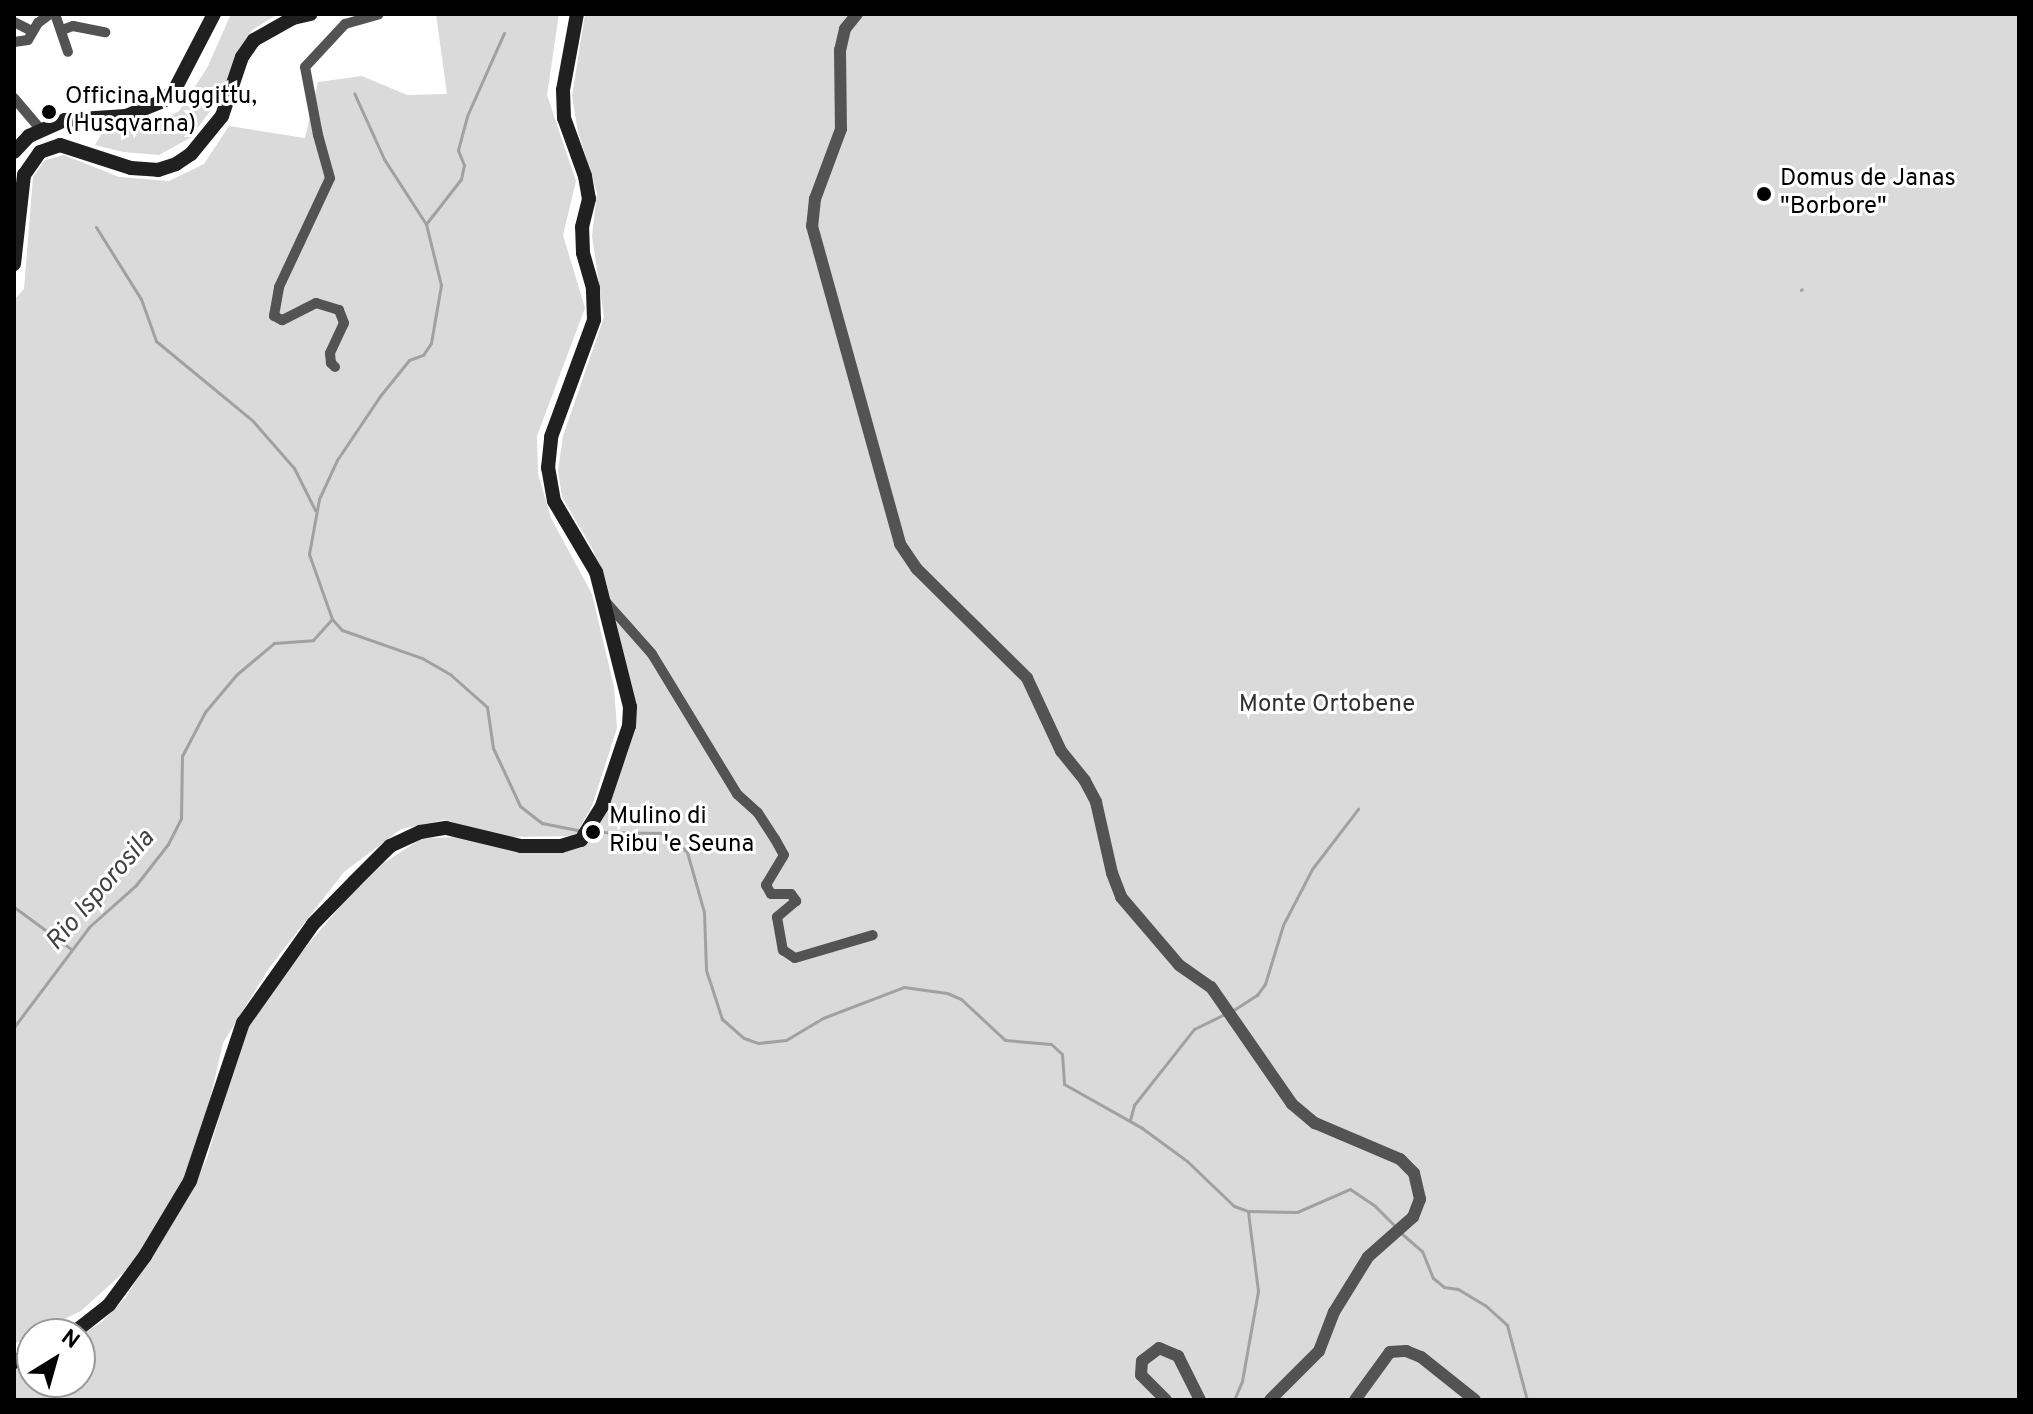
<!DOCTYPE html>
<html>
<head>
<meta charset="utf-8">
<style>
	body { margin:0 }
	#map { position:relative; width:2033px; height:1414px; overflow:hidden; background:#fff; font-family:Overpass,sans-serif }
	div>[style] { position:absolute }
	.green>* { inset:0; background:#dadada }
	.stream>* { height:3px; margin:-1.5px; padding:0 1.5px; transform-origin:1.5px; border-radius:1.5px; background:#a1a1a1 }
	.minor>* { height:10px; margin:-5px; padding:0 5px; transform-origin:5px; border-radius:5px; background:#535353 }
	.tertiary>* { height:12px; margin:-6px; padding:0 6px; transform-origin:6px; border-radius:6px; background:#535353 }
	.secondary>* { height:14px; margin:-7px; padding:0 7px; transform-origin:7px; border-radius:7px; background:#202020 }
	.dots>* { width:22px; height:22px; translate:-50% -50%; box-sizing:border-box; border:4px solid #fff; border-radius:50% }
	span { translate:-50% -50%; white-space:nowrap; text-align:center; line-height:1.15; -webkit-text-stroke:6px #fff; paint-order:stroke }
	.poi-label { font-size:24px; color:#000 }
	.left { translate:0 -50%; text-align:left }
	.park-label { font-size:24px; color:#313131 }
	.water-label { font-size:26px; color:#424242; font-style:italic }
	.frame { position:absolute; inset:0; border:16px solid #000; pointer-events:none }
	.north { position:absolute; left:16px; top:1318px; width:80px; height:80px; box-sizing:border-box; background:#fff; border:2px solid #999; border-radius:50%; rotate:37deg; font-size:22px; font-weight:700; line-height:32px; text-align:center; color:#000 }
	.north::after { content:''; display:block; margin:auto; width:28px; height:36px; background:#000; clip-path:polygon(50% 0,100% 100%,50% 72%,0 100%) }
</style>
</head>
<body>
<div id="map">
	<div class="green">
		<i style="clip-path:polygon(231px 14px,278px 14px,252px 30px,220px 98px,190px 138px,159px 155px,123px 152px,95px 145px,102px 133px,157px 124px,179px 111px,207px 68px)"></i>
		<i style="clip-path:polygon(436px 14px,559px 14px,547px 95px,576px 181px,563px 235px,585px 308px,537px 436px,538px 474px,551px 518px,592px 594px,614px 687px,617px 728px,592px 806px,575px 836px,505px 837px,444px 820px,401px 829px,344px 872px,269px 968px,223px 1043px,201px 1139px,181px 1186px,135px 1262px,81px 1311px,14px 1344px,14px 300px,24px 289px,33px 177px,45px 160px,64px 155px,119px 177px,169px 181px,204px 164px,229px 126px,305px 138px,318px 82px,362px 76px,407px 95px,447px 94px)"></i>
		<i style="clip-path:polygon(585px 14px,2019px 14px,2019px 1400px,14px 1400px,14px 1366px,32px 1359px,32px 1382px,80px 1382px,80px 1336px,103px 1321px,126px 1297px,192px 1191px,207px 1158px,244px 1034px,294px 961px,344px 902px,384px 863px,422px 838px,461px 837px,574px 848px,626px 758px,634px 732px,613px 612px,593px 550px,562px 497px,558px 471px,563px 436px,604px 317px,592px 236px,597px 193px,578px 132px,572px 96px)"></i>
	</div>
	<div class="stream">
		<i style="left:426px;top:224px;width:57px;rotate:-52.1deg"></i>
		<i style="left:461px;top:179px;width:14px;rotate:-78deg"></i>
		<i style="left:464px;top:165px;width:16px;rotate:-112deg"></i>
		<i style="left:458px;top:150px;width:35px;rotate:-75deg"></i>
		<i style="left:467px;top:116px;width:91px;rotate:-66deg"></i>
		<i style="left:96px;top:227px;width:85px;rotate:58deg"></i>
		<i style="left:141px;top:299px;width:45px;rotate:70.3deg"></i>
		<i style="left:156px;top:341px;width:124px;rotate:39.5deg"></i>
		<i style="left:252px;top:420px;width:64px;rotate:48.8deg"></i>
		<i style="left:294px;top:468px;width:47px;rotate:63.4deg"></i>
		<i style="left:1801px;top:290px;width:1px;rotate:-45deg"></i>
		<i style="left:332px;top:619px;width:15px;rotate:48deg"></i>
		<i style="left:342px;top:630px;width:85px;rotate:19.3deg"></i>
		<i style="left:422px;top:658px;width:34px;rotate:30deg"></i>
		<i style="left:451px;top:675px;width:48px;rotate:41.6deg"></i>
		<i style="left:487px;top:707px;width:41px;rotate:81.7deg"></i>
		<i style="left:493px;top:748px;width:64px;rotate:65deg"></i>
		<i style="left:520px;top:806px;width:28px;rotate:38deg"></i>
		<i style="left:542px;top:823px;width:41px;rotate:11.3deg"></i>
		<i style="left:594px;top:832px;width:72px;rotate:0.8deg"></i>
		<i style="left:666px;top:833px;width:28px;rotate:42deg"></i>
		<i style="left:687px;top:852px;width:62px;rotate:74.2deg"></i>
		<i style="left:704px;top:912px;width:58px;rotate:88deg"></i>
		<i style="left:706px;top:970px;width:52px;rotate:71.9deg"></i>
		<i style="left:722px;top:1019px;width:29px;rotate:41deg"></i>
		<i style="left:744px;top:1038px;width:15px;rotate:20deg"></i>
		<i style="left:758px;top:1043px;width:28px;rotate:-6deg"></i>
		<i style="left:786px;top:1040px;width:43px;rotate:-30.7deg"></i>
		<i style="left:823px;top:1018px;width:87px;rotate:-20.9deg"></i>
		<i style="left:904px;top:987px;width:43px;rotate:7.9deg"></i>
		<i style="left:947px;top:993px;width:15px;rotate:23deg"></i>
		<i style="left:961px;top:999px;width:60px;rotate:43deg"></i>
		<i style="left:1005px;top:1040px;width:46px;rotate:5deg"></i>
		<i style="left:1051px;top:1044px;width:15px;rotate:42deg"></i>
		<i style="left:1062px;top:1054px;width:30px;rotate:86deg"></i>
		<i style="left:1064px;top:1084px;width:90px;rotate:29.4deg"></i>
		<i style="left:1142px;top:1128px;width:56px;rotate:36.3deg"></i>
		<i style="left:1187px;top:1161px;width:65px;rotate:43.8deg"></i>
		<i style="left:1234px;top:1206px;width:15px;rotate:20deg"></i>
		<i style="left:1248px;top:1211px;width:49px;rotate:1.2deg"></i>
		<i style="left:1297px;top:1212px;width:58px;rotate:-23.5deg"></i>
		<i style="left:1350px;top:1189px;width:30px;rotate:34deg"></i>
		<i style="left:1375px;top:1206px;width:30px;rotate:45deg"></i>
		<i style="left:14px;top:907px;width:71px;rotate:36.4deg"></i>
		<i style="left:1232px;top:1011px;width:30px;rotate:-33deg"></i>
		<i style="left:1257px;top:995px;width:14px;rotate:-54deg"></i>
		<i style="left:1265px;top:984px;width:62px;rotate:-73deg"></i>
		<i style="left:1283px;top:925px;width:63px;rotate:-62.6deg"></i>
		<i style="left:1312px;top:869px;width:76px;rotate:-52.5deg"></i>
		<i style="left:14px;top:1027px;width:125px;rotate:-53.1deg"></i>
		<i style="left:89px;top:927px;width:63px;rotate:-41.8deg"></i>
		<i style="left:136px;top:885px;width:52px;rotate:-52deg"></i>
		<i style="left:168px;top:844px;width:29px;rotate:-63deg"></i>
		<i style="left:181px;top:818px;width:62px;rotate:-89.1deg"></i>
		<i style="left:182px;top:756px;width:50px;rotate:-62.4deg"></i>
		<i style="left:205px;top:712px;width:48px;rotate:-50deg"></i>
		<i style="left:236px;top:675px;width:50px;rotate:-40.1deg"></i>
		<i style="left:274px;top:643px;width:39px;rotate:-4deg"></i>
		<i style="left:313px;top:640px;width:28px;rotate:-48deg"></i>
		<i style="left:332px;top:619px;width:69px;rotate:-109.5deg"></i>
		<i style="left:309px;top:554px;width:56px;rotate:-79.7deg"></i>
		<i style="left:319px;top:499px;width:43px;rotate:-65.2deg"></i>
		<i style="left:337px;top:460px;width:77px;rotate:-56.1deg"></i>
		<i style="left:380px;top:396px;width:46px;rotate:-51.1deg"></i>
		<i style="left:409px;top:360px;width:15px;rotate:-20deg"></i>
		<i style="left:423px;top:355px;width:14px;rotate:-56deg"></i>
		<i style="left:431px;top:343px;width:59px;rotate:-80.2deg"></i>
		<i style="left:441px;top:285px;width:63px;rotate:-103.8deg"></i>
		<i style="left:426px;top:224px;width:77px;rotate:-122.9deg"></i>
		<i style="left:384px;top:159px;width:72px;rotate:-114.4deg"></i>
		<i style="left:1130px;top:1120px;width:16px;rotate:-75deg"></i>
		<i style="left:1134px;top:1105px;width:97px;rotate:-51.7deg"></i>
		<i style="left:1194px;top:1029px;width:34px;rotate:-26deg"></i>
		<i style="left:1401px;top:1233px;width:28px;rotate:41deg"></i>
		<i style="left:1422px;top:1251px;width:29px;rotate:68deg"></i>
		<i style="left:1433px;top:1278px;width:14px;rotate:39deg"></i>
		<i style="left:1444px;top:1287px;width:14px;rotate:8deg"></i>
		<i style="left:1458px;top:1289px;width:31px;rotate:31deg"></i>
		<i style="left:1485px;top:1305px;width:30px;rotate:42deg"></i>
		<i style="left:1507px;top:1325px;width:78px;rotate:75.1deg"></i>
		<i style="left:1234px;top:1400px;width:21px;rotate:-67deg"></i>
		<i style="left:1242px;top:1381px;width:91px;rotate:-79.9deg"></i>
		<i style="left:1258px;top:1291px;width:80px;rotate:-97.2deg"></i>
		<i style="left:1628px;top:1400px;width:14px"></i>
	</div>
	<div class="minor">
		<i style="left:55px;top:14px;width:40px;rotate:71.1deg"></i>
		<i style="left:14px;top:22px;width:20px;rotate:27deg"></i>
		<i style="left:62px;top:30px;width:12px;rotate:-20deg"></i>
		<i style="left:73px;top:26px;width:33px;rotate:11deg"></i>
		<i style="left:14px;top:42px;width:14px;rotate:-8deg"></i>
		<i style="left:28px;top:40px;width:20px;rotate:-60deg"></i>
		<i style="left:38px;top:23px;width:15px;rotate:-37deg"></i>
		<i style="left:14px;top:98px;width:43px;rotate:49.7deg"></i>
		<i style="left:335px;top:367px;width:6px;rotate:-135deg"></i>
		<i style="left:331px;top:363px;width:10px;rotate:-96deg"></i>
		<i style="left:330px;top:353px;width:33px;rotate:-65deg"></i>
		<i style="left:344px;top:323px;width:14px;rotate:-111deg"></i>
		<i style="left:339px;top:310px;width:24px;rotate:-163deg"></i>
		<i style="left:316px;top:303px;width:38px;rotate:153deg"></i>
		<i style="left:282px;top:320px;width:9px;rotate:-153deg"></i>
		<i style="left:274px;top:316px;width:29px;rotate:-80deg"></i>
		<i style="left:279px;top:287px;width:120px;rotate:-64.9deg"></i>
		<i style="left:330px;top:178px;width:45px;rotate:-105.6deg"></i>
		<i style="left:318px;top:135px;width:69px;rotate:-100.8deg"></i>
		<i style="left:305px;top:67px;width:59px;rotate:-47.1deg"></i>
		<i style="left:345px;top:24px;width:35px;rotate:-16deg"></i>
		<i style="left:606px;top:602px;width:69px;rotate:48.5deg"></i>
		<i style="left:652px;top:654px;width:164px;rotate:58.7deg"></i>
		<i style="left:737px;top:794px;width:28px;rotate:42deg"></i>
		<i style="left:758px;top:813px;width:31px;rotate:57deg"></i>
		<i style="left:775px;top:839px;width:18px;rotate:61deg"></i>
		<i style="left:784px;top:855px;width:35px;rotate:121deg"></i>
		<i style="left:766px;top:885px;width:10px;rotate:61deg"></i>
		<i style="left:771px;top:894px;width:20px"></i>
		<i style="left:791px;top:894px;width:9px;rotate:54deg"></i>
		<i style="left:796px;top:901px;width:25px;rotate:140deg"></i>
		<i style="left:777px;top:917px;width:34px;rotate:80deg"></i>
		<i style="left:783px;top:950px;width:14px;rotate:34deg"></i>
		<i style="left:795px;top:958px;width:81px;rotate:-16.4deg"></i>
	</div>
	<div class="tertiary">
		<i style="left:857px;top:14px;width:19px;rotate:129deg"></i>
		<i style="left:845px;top:29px;width:22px;rotate:103deg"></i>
		<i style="left:840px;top:50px;width:79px;rotate:89.3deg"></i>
		<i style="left:841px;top:129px;width:75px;rotate:110.4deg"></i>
		<i style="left:815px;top:199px;width:27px;rotate:96deg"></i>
		<i style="left:812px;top:226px;width:330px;rotate:74.5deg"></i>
		<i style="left:900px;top:544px;width:30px;rotate:56deg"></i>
		<i style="left:917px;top:569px;width:155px;rotate:44.7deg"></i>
		<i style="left:1027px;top:678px;width:81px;rotate:65deg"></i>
		<i style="left:1061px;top:751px;width:38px;rotate:51deg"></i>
		<i style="left:1085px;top:781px;width:24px;rotate:62deg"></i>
		<i style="left:1096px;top:802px;width:73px;rotate:77.3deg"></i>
		<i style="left:1112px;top:873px;width:26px;rotate:69deg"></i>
		<i style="left:1121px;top:897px;width:89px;rotate:49.5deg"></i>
		<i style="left:1179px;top:965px;width:39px;rotate:35deg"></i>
		<i style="left:1211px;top:987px;width:142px;rotate:55.3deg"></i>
		<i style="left:1292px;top:1104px;width:30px;rotate:40deg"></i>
		<i style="left:1315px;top:1123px;width:92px;rotate:23deg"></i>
		<i style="left:1400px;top:1159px;width:20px;rotate:45deg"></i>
		<i style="left:1414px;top:1173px;width:27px;rotate:77deg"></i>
		<i style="left:1420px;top:1199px;width:19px;rotate:111deg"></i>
		<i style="left:1413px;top:1217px;width:60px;rotate:138.4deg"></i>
		<i style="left:1368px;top:1257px;width:65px;rotate:121.7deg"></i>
		<i style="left:1334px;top:1312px;width:42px;rotate:111deg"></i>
		<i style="left:1319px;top:1351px;width:69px;rotate:135deg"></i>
		<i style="left:1166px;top:1400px;width:35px;rotate:-135deg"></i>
		<i style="left:1141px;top:1375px;width:14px;rotate:-86deg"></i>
		<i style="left:1142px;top:1361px;width:21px;rotate:-37deg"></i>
		<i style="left:1159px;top:1348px;width:21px;rotate:23deg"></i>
		<i style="left:1178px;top:1356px;width:49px;rotate:63.4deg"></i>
		<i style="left:1355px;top:1400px;width:59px;rotate:-53.9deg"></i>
		<i style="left:1390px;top:1352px;width:16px;rotate:-4deg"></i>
		<i style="left:1406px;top:1351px;width:16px;rotate:22deg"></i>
		<i style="left:1421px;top:1357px;width:69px;rotate:38.5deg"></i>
	</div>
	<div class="secondary">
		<i style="left:14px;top:152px;width:22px;rotate:-47deg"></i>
		<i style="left:29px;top:136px;width:39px;rotate:-24deg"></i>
		<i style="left:65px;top:120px;width:61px;rotate:-3.8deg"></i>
		<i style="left:126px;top:116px;width:40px;rotate:-22deg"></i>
		<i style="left:163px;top:101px;width:17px;rotate:-45deg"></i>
		<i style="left:175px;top:89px;width:85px;rotate:-62.5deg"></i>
		<i style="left:14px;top:264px;width:90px;rotate:-83.6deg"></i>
		<i style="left:24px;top:175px;width:28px;rotate:-55deg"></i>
		<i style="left:40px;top:152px;width:21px;rotate:-19deg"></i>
		<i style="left:60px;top:145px;width:75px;rotate:17.9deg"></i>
		<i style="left:131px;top:168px;width:27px;rotate:4deg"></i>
		<i style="left:158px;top:170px;width:19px;rotate:-18deg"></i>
		<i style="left:176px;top:164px;width:18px;rotate:-34deg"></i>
		<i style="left:191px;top:154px;width:49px;rotate:-50.8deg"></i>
		<i style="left:222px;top:116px;width:62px;rotate:-71.3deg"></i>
		<i style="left:242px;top:57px;width:21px;rotate:-55deg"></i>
		<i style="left:254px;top:40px;width:45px;rotate:-29.4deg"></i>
		<i style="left:293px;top:18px;width:18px;rotate:-13deg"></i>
		<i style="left:72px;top:1334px;width:47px;rotate:-38.1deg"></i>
		<i style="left:109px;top:1305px;width:61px;rotate:-53.7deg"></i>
		<i style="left:145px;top:1256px;width:87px;rotate:-59deg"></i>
		<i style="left:190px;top:1181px;width:167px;rotate:-71.5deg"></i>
		<i style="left:243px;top:1023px;width:121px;rotate:-54.7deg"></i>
		<i style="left:313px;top:924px;width:59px;rotate:-45.7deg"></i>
		<i style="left:354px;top:882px;width:51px;rotate:-45deg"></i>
		<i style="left:390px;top:846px;width:33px;rotate:-25deg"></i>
		<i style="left:420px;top:832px;width:26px;rotate:-9deg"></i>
		<i style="left:446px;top:828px;width:77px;rotate:13.5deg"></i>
		<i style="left:521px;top:846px;width:40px"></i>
		<i style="left:561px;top:846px;width:21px;rotate:-17deg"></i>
		<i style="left:581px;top:840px;width:40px;rotate:-58deg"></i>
		<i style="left:602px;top:806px;width:84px;rotate:-71.4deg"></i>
		<i style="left:629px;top:726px;width:19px;rotate:-87deg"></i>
		<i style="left:630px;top:707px;width:139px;rotate:-104.1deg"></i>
		<i style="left:596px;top:572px;width:82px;rotate:-120.6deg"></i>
		<i style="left:554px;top:501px;width:34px;rotate:-100deg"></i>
		<i style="left:548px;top:468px;width:31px;rotate:-84deg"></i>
		<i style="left:551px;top:437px;width:125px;rotate:-69.8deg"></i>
		<i style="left:594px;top:320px;width:32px;rotate:-92deg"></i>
		<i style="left:593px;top:288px;width:36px;rotate:-106deg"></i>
		<i style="left:583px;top:253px;width:26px;rotate:-92deg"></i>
		<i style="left:582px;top:227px;width:29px;rotate:-76deg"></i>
		<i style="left:589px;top:199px;width:23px;rotate:-100deg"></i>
		<i style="left:585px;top:176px;width:62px;rotate:-109.9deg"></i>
		<i style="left:564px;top:118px;width:28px;rotate:-92deg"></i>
		<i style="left:563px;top:90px;width:77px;rotate:-79.6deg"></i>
		<i style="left:14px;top:1362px;width:20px;rotate:-24deg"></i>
	</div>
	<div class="dots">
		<i style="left:49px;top:112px;background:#000"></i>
		<i style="left:1764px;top:194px;background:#000"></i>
		<i style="left:593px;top:832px;background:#000"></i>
	</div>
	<div class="poi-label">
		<span class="left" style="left:65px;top:112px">Officina Muggittu,<br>(Husqvarna)</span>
		<span class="left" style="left:1780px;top:194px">Domus de Janas<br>"Borbore"</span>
		<span class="left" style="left:609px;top:832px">Mulino di<br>Ribu 'e Seuna</span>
	</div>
	<div class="park-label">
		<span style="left:1327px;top:706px">Monte Ortobene</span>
	</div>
	<div class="water-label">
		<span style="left:101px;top:891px;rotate:-49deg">Rio Isporosila</span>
	</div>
	<div class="frame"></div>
	<div class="north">N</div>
</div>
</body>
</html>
